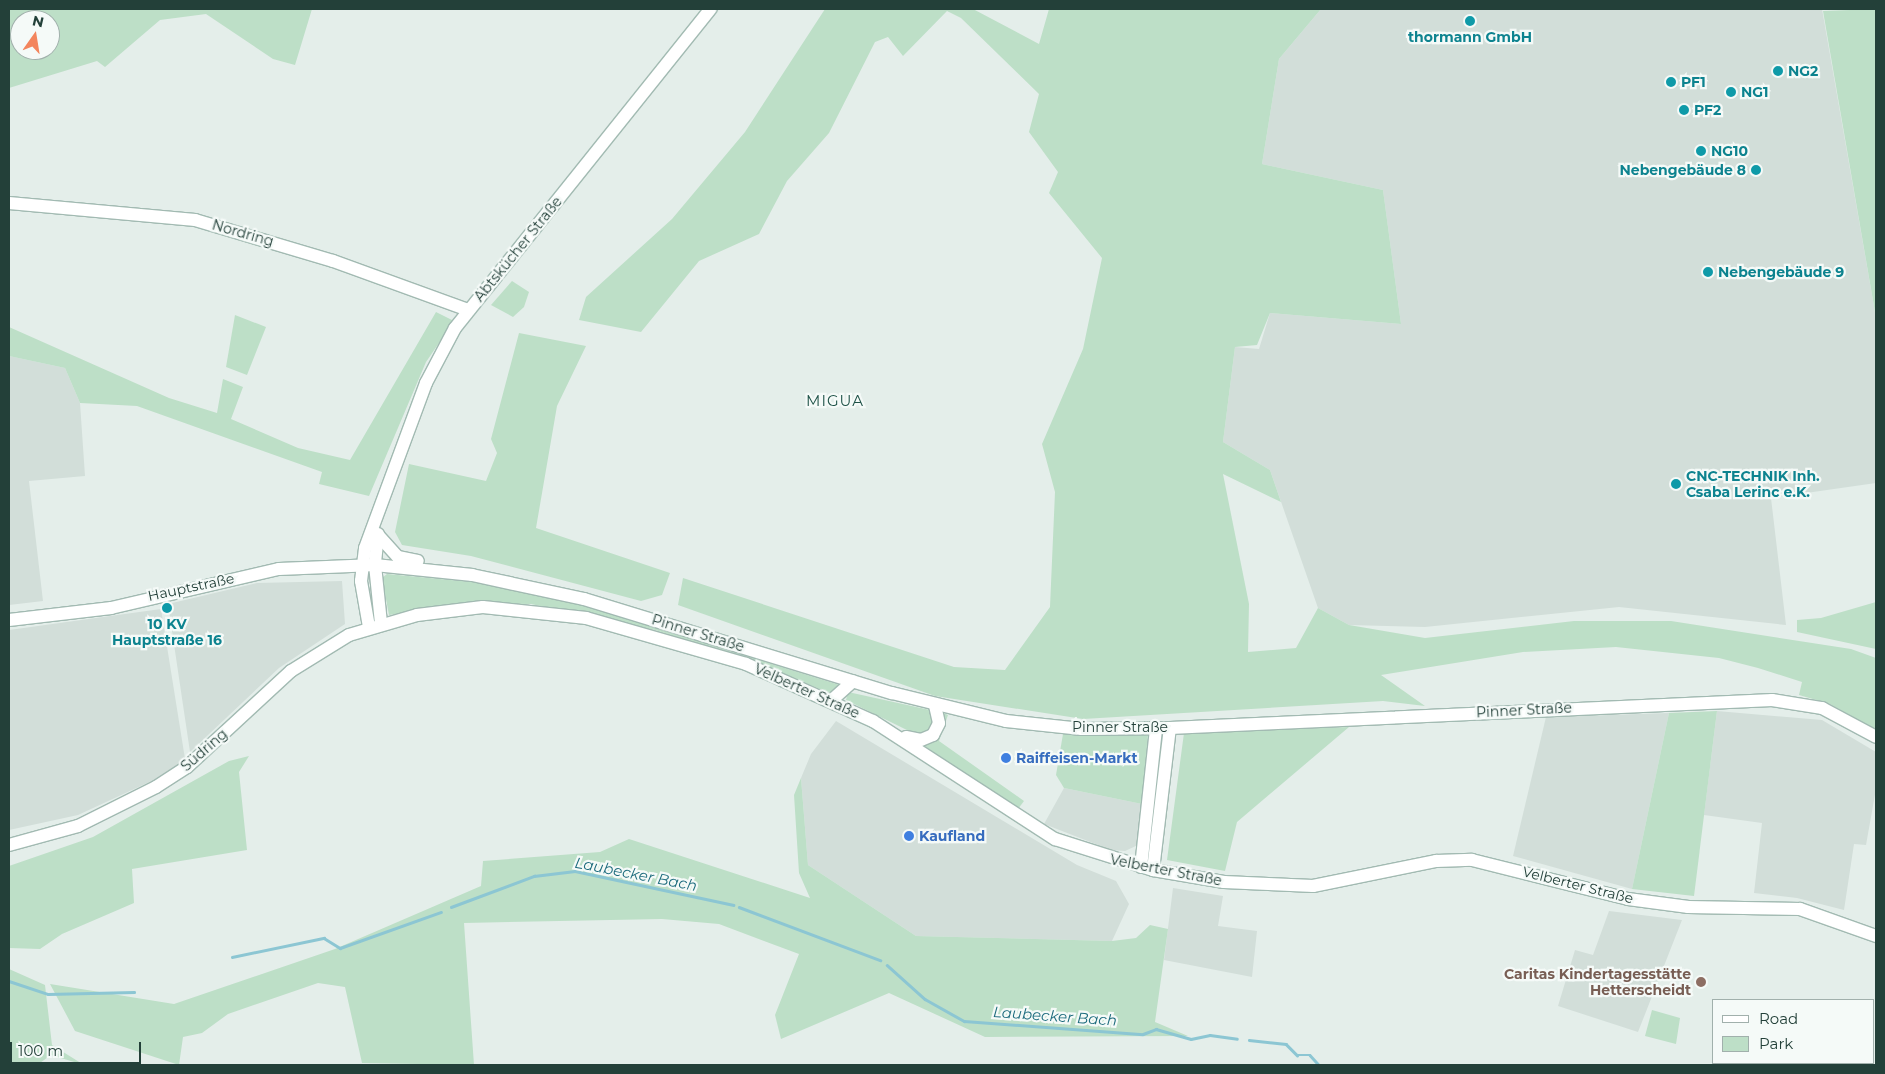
<!DOCTYPE html>
<html>
<head>
<meta charset="utf-8">
<style>
	body { margin:0 }
	#map { position:relative; width:1885px; height:1074px; overflow:hidden; background:#e4eeea; font-family:Montserrat,sans-serif }
	div>[style] { position:absolute }
	.built>* { inset:0; background:#d2ded9 }
	.green>* { inset:0; background:#bddfc7 }
	.stream>* { height:2.5px; margin:-1.25px; padding:0 1.25px; transform-origin:1.25px; border-radius:1.25px; background:#8cc6d3 }
	.roads { filter:drop-shadow(1px 0 #a2bab2) drop-shadow(-1px 0 #a2bab2) drop-shadow(0 1px #a2bab2) drop-shadow(0 -1px #a2bab2) }
	.secondary>* { height:12px; margin:-6px; padding:0 6px; transform-origin:6px; border-radius:6px; background:#fff }
	.dots>* { width:14px; height:14px; translate:-50% -50%; box-sizing:border-box; border:2px solid #f5faf8; border-radius:50% }
	span { translate:-50% -50%; white-space:nowrap; text-align:center; line-height:1.15; -webkit-text-stroke:4.5px #f5faf8; paint-order:stroke }
	.culture-label { font-size:14px; color:#0d838f; font-weight:700 }
	.left { translate:0 -50%; text-align:left }
	.right { translate:-100% -50%; text-align:right }
	.street-label { font-size:14px; color:#234039 }
	.shop-label { font-size:14px; color:#366cbe; font-weight:700 }
	.education-label { font-size:14px; color:#785e54; font-weight:700 }
	.neighbourhood-label { font-size:15px; color:#1e5247; letter-spacing:1px }
	.water-label { font-size:15px; color:#1c6b7d; font-style:italic }
	.frame { position:absolute; inset:0; border:10px solid #234039; pointer-events:none }
	.legend { position:absolute; left:1712px; top:999px; width:162px; height:65px; box-sizing:border-box; background:#f5faf8; border:1px solid #a1b0ac; margin:0; padding:6px 9px; list-style:none; font-size:15px; color:#234039 }
	.legend li { display:flex; align-items:center; gap:10px; height:25px }
	.legend b { width:25px; border:1px solid #a1b0ac }
	.north { position:absolute; left:10px; top:10px; width:50px; height:50px; box-sizing:border-box; background:#f5faf8; border:1px solid #a1b0ac; border-radius:50%; rotate:13deg; font-size:14px; font-weight:700; line-height:20px; text-align:center; color:#234039 }
	.north::after { content:''; display:block; margin:auto; width:18px; height:22px; background:#f3855d; clip-path:polygon(50% 0,100% 100%,50% 72%,0 100%) }
	.scale { position:absolute; left:10px; top:1042px; width:131px; height:22px; box-sizing:border-box; border:2px solid #234039; border-top:0; padding-left:6px; font-size:15px; line-height:18px; white-space:nowrap; color:#234039; -webkit-text-stroke:4px #f5faf8; paint-order:stroke }
</style>
</head>
<body>
<div id="map">
	<div class="built">
		<i style="clip-path:polygon(1321px 9px,1822px 9px,1876px 318px,1876px 483px,1771px 498px,1786px 625px,1619px 607px,1425px 627px,1349px 625px,1318px 608px,1270px 470px,1223px 442px,1235px 347px,1259px 349px,1270px 313px,1401px 324px,1383px 190px,1262px 164px,1279px 59px)"></i>
		<i style="clip-path:polygon(9px 356px,65px 368px,80px 403px,85px 476px,29px 481px,43px 601px,9px 605px)"></i>
		<i style="clip-path:polygon(342px 581px,345px 624px,279px 668px,190px 752px,168px 604px,257px 583px)"></i>
		<i style="clip-path:polygon(161px 609px,186px 765px,78px 815px,9px 830px,9px 630px)"></i>
		<i style="clip-path:polygon(1717px 711px,1822px 720px,1876px 752px,1876px 789px,1866px 845px,1854px 844px,1844px 910px,1797px 898px,1754px 893px,1762px 823px,1704px 815px)"></i>
		<i style="clip-path:polygon(1669px 713px,1632px 889px,1513px 856px,1546px 717px)"></i>
		<i style="clip-path:polygon(836px 721px,1077px 865px,1116px 881px,1129px 904px,1112px 941px,916px 936px,808px 865px,801px 778px,811px 754px)"></i>
		<i style="clip-path:polygon(1064px 788px,1142px 804px,1138px 845px,1125px 851px,1111px 850px,1044px 824px)"></i>
		<i style="clip-path:polygon(1173px 888px,1223px 896px,1218px 926px,1257px 931px,1252px 977px,1164px 960px)"></i>
		<i style="clip-path:polygon(1609px 911px,1682px 920px,1638px 1032px,1558px 1006px,1575px 950px,1593px 955px)"></i>
	</div>
	<div class="green">
		<i style="clip-path:polygon(evenodd,9px 9px,312px 9px,295px 65px,273px 59px,206px 14px,160px 20px,105px 67px,97px 61px,9px 88px,9px 9px,20px 20px,50px 20px,50px 50px,20px 50px,20px 20px)"></i>
		<i style="clip-path:polygon(825px 9px,973px 9px,1039px 44px,1049px 9px,1321px 9px,1279px 59px,1262px 164px,1383px 190px,1401px 324px,1270px 313px,1257px 345px,1235px 347px,1223px 442px,1270px 470px,1281px 502px,1223px 474px,1249px 604px,1248px 652px,1296px 648px,1318px 608px,1349px 625px,1425px 638px,1574px 621px,1671px 621px,1851px 649px,1876px 658px,1876px 730px,1830px 704px,1799px 695px,1802px 682px,1758px 668px,1719px 658px,1616px 647px,1523px 652px,1381px 675px,1425px 706px,1383px 701px,1083px 719px,935px 696px,678px 605px,683px 578px,954px 667px,1005px 670px,1050px 607px,1055px 492px,1042px 444px,1083px 349px,1102px 258px,1049px 193px,1058px 172px,1029px 132px,1039px 94px,961px 18px,947px 11px,903px 56px,888px 37px,875px 42px,829px 133px,787px 181px,759px 234px,699px 261px,641px 332px,579px 320px,586px 297px,672px 219px,745px 132px)"></i>
		<i style="clip-path:polygon(1876px 9px,1876px 318px,1823px 11px)"></i>
		<i style="clip-path:polygon(512px 281px,529px 292px,524px 307px,513px 317px,491px 305px)"></i>
		<i style="clip-path:polygon(436px 312px,454px 321px,426px 362px,369px 496px,319px 484px,322px 472px,137px 406px,80px 403px,65px 368px,9px 356px,9px 327px,169px 398px,217px 413px,223px 379px,243px 387px,231px 419px,298px 448px,350px 460px)"></i>
		<i style="clip-path:polygon(235px 315px,266px 327px,247px 375px,226px 367px)"></i>
		<i style="clip-path:polygon(519px 333px,586px 346px,557px 406px,536px 528px,670px 573px,662px 595px,641px 601px,471px 556px,402px 545px,395px 532px,409px 464px,486px 481px,497px 453px,491px 439px)"></i>
		<i style="clip-path:polygon(387px 574px,483px 583px,584px 606px,843px 686px,831px 694px,749px 659px,655px 630px,531px 604px,466px 603px,389px 615px,382px 578px)"></i>
		<i style="clip-path:polygon(1876px 602px,1876px 649px,1797px 632px,1797px 620px,1821px 618px)"></i>
		<i style="clip-path:polygon(848px 692px,930px 710px,935px 721px,926px 735px,915px 734px,846px 700px)"></i>
		<i style="clip-path:polygon(1717px 711px,1694px 896px,1632px 889px,1669px 713px)"></i>
		<i style="clip-path:polygon(941px 712px,948px 715px,939px 741px,1024px 801px,1018px 809px,920px 743px,929px 742px)"></i>
		<i style="clip-path:polygon(1349px 727px,1237px 822px,1225px 871px,1167px 860px,1184px 733px)"></i>
		<i style="clip-path:polygon(1063px 734px,1148px 735px,1142px 804px,1064px 788px,1056px 775px)"></i>
		<i style="clip-path:polygon(249px 756px,239px 772px,247px 850px,132px 869px,134px 903px,62px 934px,40px 949px,9px 948px,9px 866px,93px 837px,229px 761px)"></i>
		<i style="clip-path:polygon(801px 778px,808px 865px,916px 936px,1112px 941px,1136px 938px,1150px 925px,1168px 929px,1155px 1022px,1188px 1036px,985px 1037px,889px 993px,781px 1039px,775px 1015px,799px 954px,719px 924px,662px 919px,464px 923px,474px 1065px,362px 1063px,345px 987px,318px 983px,228px 1014px,202px 1033px,183px 1037px,179px 1065px,75px 1031px,50px 984px,174px 1004px,335px 949px,481px 886px,483px 861px,600px 852px,629px 839px,810px 898px,799px 873px,794px 795px)"></i>
		<i style="clip-path:polygon(9px 969px,45px 985px,52px 1045px,84px 1065px,51px 1055px,37px 1065px,9px 1065px)"></i>
		<i style="clip-path:polygon(1652px 1010px,1680px 1018px,1676px 1044px,1645px 1036px)"></i>
	</div>
	<div class="stream">
		<i style="left:451px;top:907px;width:89px;rotate:-20.5deg"></i>
		<i style="left:534px;top:876px;width:41px;rotate:-7deg"></i>
		<i style="left:575px;top:871px;width:162px;rotate:12.1deg"></i>
		<i style="left:739px;top:907px;width:151px;rotate:20.6deg"></i>
		<i style="left:232px;top:957px;width:94px;rotate:-11.7deg"></i>
		<i style="left:324px;top:938px;width:19px;rotate:32deg"></i>
		<i style="left:340px;top:948px;width:107px;rotate:-19.6deg"></i>
		<i style="left:887px;top:965px;width:51px;rotate:41.8deg"></i>
		<i style="left:925px;top:999px;width:45px;rotate:29.4deg"></i>
		<i style="left:964px;top:1021px;width:179px;rotate:4.2deg"></i>
		<i style="left:1143px;top:1034px;width:14px;rotate:-21deg"></i>
		<i style="left:1156px;top:1029px;width:36px;rotate:16deg"></i>
		<i style="left:1191px;top:1039px;width:19px;rotate:-12deg"></i>
		<i style="left:1210px;top:1035px;width:27px;rotate:8deg"></i>
		<i style="left:9px;top:981px;width:41px;rotate:18.4deg"></i>
		<i style="left:48px;top:994px;width:86px;rotate:-1.3deg"></i>
		<i style="left:1249px;top:1040px;width:37px;rotate:6deg"></i>
		<i style="left:1286px;top:1044px;width:16px;rotate:45deg"></i>
		<i style="left:1297px;top:1055px;width:13px"></i>
		<i style="left:1310px;top:1055px;width:13px;rotate:48deg"></i>
		<i style="left:1322px;top:1065px;width:22px"></i>
	</div>
	<div class="roads">
		<div class="secondary">
			<i style="left:9px;top:203px;width:187px;rotate:5.2deg"></i>
			<i style="left:195px;top:220px;width:144px;rotate:16.5deg"></i>
			<i style="left:333px;top:261px;width:144px;rotate:19.9deg"></i>
			<i style="left:378px;top:534px;width:31px;rotate:96deg"></i>
			<i style="left:375px;top:565px;width:58px;rotate:84.1deg"></i>
			<i style="left:378px;top:535px;width:30px;rotate:48deg"></i>
			<i style="left:398px;top:557px;width:20px;rotate:11deg"></i>
			<i style="left:9px;top:620px;width:103px;rotate:-6.7deg"></i>
			<i style="left:111px;top:608px;width:172px;rotate:-13.1deg"></i>
			<i style="left:279px;top:569px;width:96px;rotate:-2.4deg"></i>
			<i style="left:375px;top:565px;width:98px;rotate:5.9deg"></i>
			<i style="left:472px;top:575px;width:115px;rotate:12.1deg"></i>
			<i style="left:584px;top:599px;width:322px;rotate:17deg"></i>
			<i style="left:892px;top:693px;width:117px;rotate:13.8deg"></i>
			<i style="left:1006px;top:721px;width:76px;rotate:6deg"></i>
			<i style="left:1082px;top:729px;width:88px;rotate:-0.7deg"></i>
			<i style="left:1170px;top:728px;width:603px;rotate:-2.66deg"></i>
			<i style="left:1772px;top:700px;width:51px;rotate:9.1deg"></i>
			<i style="left:1822px;top:708px;width:61px;rotate:28.2deg"></i>
			<i style="left:369px;top:627px;width:47px;rotate:-99.9deg"></i>
			<i style="left:361px;top:581px;width:33px;rotate:-83deg"></i>
			<i style="left:365px;top:548px;width:176px;rotate:-69.7deg"></i>
			<i style="left:426px;top:383px;width:62px;rotate:-62.2deg"></i>
			<i style="left:455px;top:328px;width:409px;rotate:-51.3deg"></i>
			<i style="left:832px;top:700px;width:28px;rotate:-42deg"></i>
			<i style="left:906px;top:737px;width:15px;rotate:11deg"></i>
			<i style="left:921px;top:740px;width:13px;rotate:-23deg"></i>
			<i style="left:933px;top:735px;width:13px;rotate:-63deg"></i>
			<i style="left:939px;top:723px;width:17px;rotate:-103deg"></i>
			<i style="left:9px;top:845px;width:72px;rotate:-15.4deg"></i>
			<i style="left:78px;top:826px;width:87px;rotate:-26.6deg"></i>
			<i style="left:156px;top:787px;width:37px;rotate:-33deg"></i>
			<i style="left:187px;top:767px;width:142px;rotate:-42.7deg"></i>
			<i style="left:291px;top:671px;width:68px;rotate:-31.8deg"></i>
			<i style="left:349px;top:635px;width:71px;rotate:-16.4deg"></i>
			<i style="left:417px;top:615px;width:66px;rotate:-6.9deg"></i>
			<i style="left:483px;top:607px;width:104px;rotate:6.1deg"></i>
			<i style="left:586px;top:618px;width:166px;rotate:16deg"></i>
			<i style="left:746px;top:664px;width:139px;rotate:24.2deg"></i>
			<i style="left:873px;top:721px;width:217px;rotate:33deg"></i>
			<i style="left:1055px;top:839px;width:103px;rotate:17.6deg"></i>
			<i style="left:1153px;top:870px;width:72px;rotate:9.6deg"></i>
			<i style="left:1224px;top:882px;width:89px;rotate:2.6deg"></i>
			<i style="left:1313px;top:886px;width:126px;rotate:-11.5deg"></i>
			<i style="left:1436px;top:861px;width:36px;rotate:-2deg"></i>
			<i style="left:1472px;top:860px;width:161px;rotate:14deg"></i>
			<i style="left:1628px;top:899px;width:61px;rotate:7.6deg"></i>
			<i style="left:1688px;top:907px;width:112px;rotate:1deg"></i>
			<i style="left:1800px;top:909px;width:81px;rotate:19.6deg"></i>
			<i style="left:1141px;top:867px;width:140px;rotate:-83.8deg"></i>
			<i style="left:1153px;top:870px;width:143px;rotate:-83.2deg"></i>
		</div>
	</div>
	<div class="dots">
		<i style="left:1470px;top:21px;background:#0f9aa8"></i>
		<i style="left:1778px;top:71px;background:#0f9aa8"></i>
		<i style="left:1671px;top:82px;background:#0f9aa8"></i>
		<i style="left:1731px;top:92px;background:#0f9aa8"></i>
		<i style="left:1684px;top:110px;background:#0f9aa8"></i>
		<i style="left:1701px;top:151px;background:#0f9aa8"></i>
		<i style="left:1756px;top:170px;background:#0f9aa8"></i>
		<i style="left:1708px;top:272px;background:#0f9aa8"></i>
		<i style="left:1676px;top:484px;background:#0f9aa8"></i>
		<i style="left:167px;top:608px;background:#0f9aa8"></i>
		<i style="left:1006px;top:758px;background:#3f7fe0"></i>
		<i style="left:909px;top:836px;background:#3f7fe0"></i>
		<i style="left:1701px;top:982px;background:#8d6e63"></i>
	</div>
	<div class="culture-label">
		<span style="left:1470px;top:37px">thormann GmbH</span>
		<span class="left" style="left:1788px;top:71px">NG2</span>
		<span class="left" style="left:1681px;top:82px">PF1</span>
		<span class="left" style="left:1741px;top:92px">NG1</span>
		<span class="left" style="left:1694px;top:110px">PF2</span>
		<span class="left" style="left:1711px;top:151px">NG10</span>
		<span class="right" style="left:1746px;top:170px">Nebengebäude 8</span>
		<span class="left" style="left:1718px;top:272px">Nebengebäude 9</span>
		<span class="left" style="left:1686px;top:484px">CNC-TECHNIK Inh.<br>Csaba Lerinc e.K.</span>
		<span style="left:167px;top:632px">10 KV<br>Hauptstraße 16</span>
	</div>
	<div class="street-label">
		<span style="left:243px;top:233px;rotate:16deg">Nordring</span>
		<span style="left:518px;top:249px;rotate:-51deg">Abtskücher Straße</span>
		<span style="left:191px;top:587px;rotate:-12deg">Hauptstraße</span>
		<span style="left:698px;top:633px;rotate:17deg">Pinner Straße</span>
		<span style="left:807px;top:691px;rotate:24deg">Velberter Straße</span>
		<span style="left:1524px;top:710px;rotate:-3deg">Pinner Straße</span>
		<span style="left:1120px;top:727px">Pinner Straße</span>
		<span style="left:204px;top:750px;rotate:-41deg">Südring</span>
		<span style="left:1166px;top:870px;rotate:11deg">Velberter Straße</span>
		<span style="left:1578px;top:885px;rotate:14deg">Velberter Straße</span>
	</div>
	<div class="shop-label">
		<span class="left" style="left:1016px;top:758px">Raiffeisen-Markt</span>
		<span class="left" style="left:919px;top:836px">Kaufland</span>
	</div>
	<div class="education-label">
		<span class="right" style="left:1691px;top:982px">Caritas Kindertagesstätte<br>Hetterscheidt</span>
	</div>
	<div class="neighbourhood-label">
		<span style="left:835px;top:401px">MIGUA</span>
	</div>
	<div class="water-label">
		<span style="left:636px;top:874px;rotate:11deg">Laubecker Bach</span>
		<span style="left:1055px;top:1016px;rotate:4deg">Laubecker Bach</span>
	</div>
	<div class="frame"></div>
	<ul class="legend">
	<li><b style="height:6px;background:#fff"></b>Road</li>
	<li><b style="height:14px;background:#bddfc7"></b>Park</li>
	</ul>
	<div class="north">N</div>
	<div class="scale">100 m</div>
</div>
</body>
</html>
